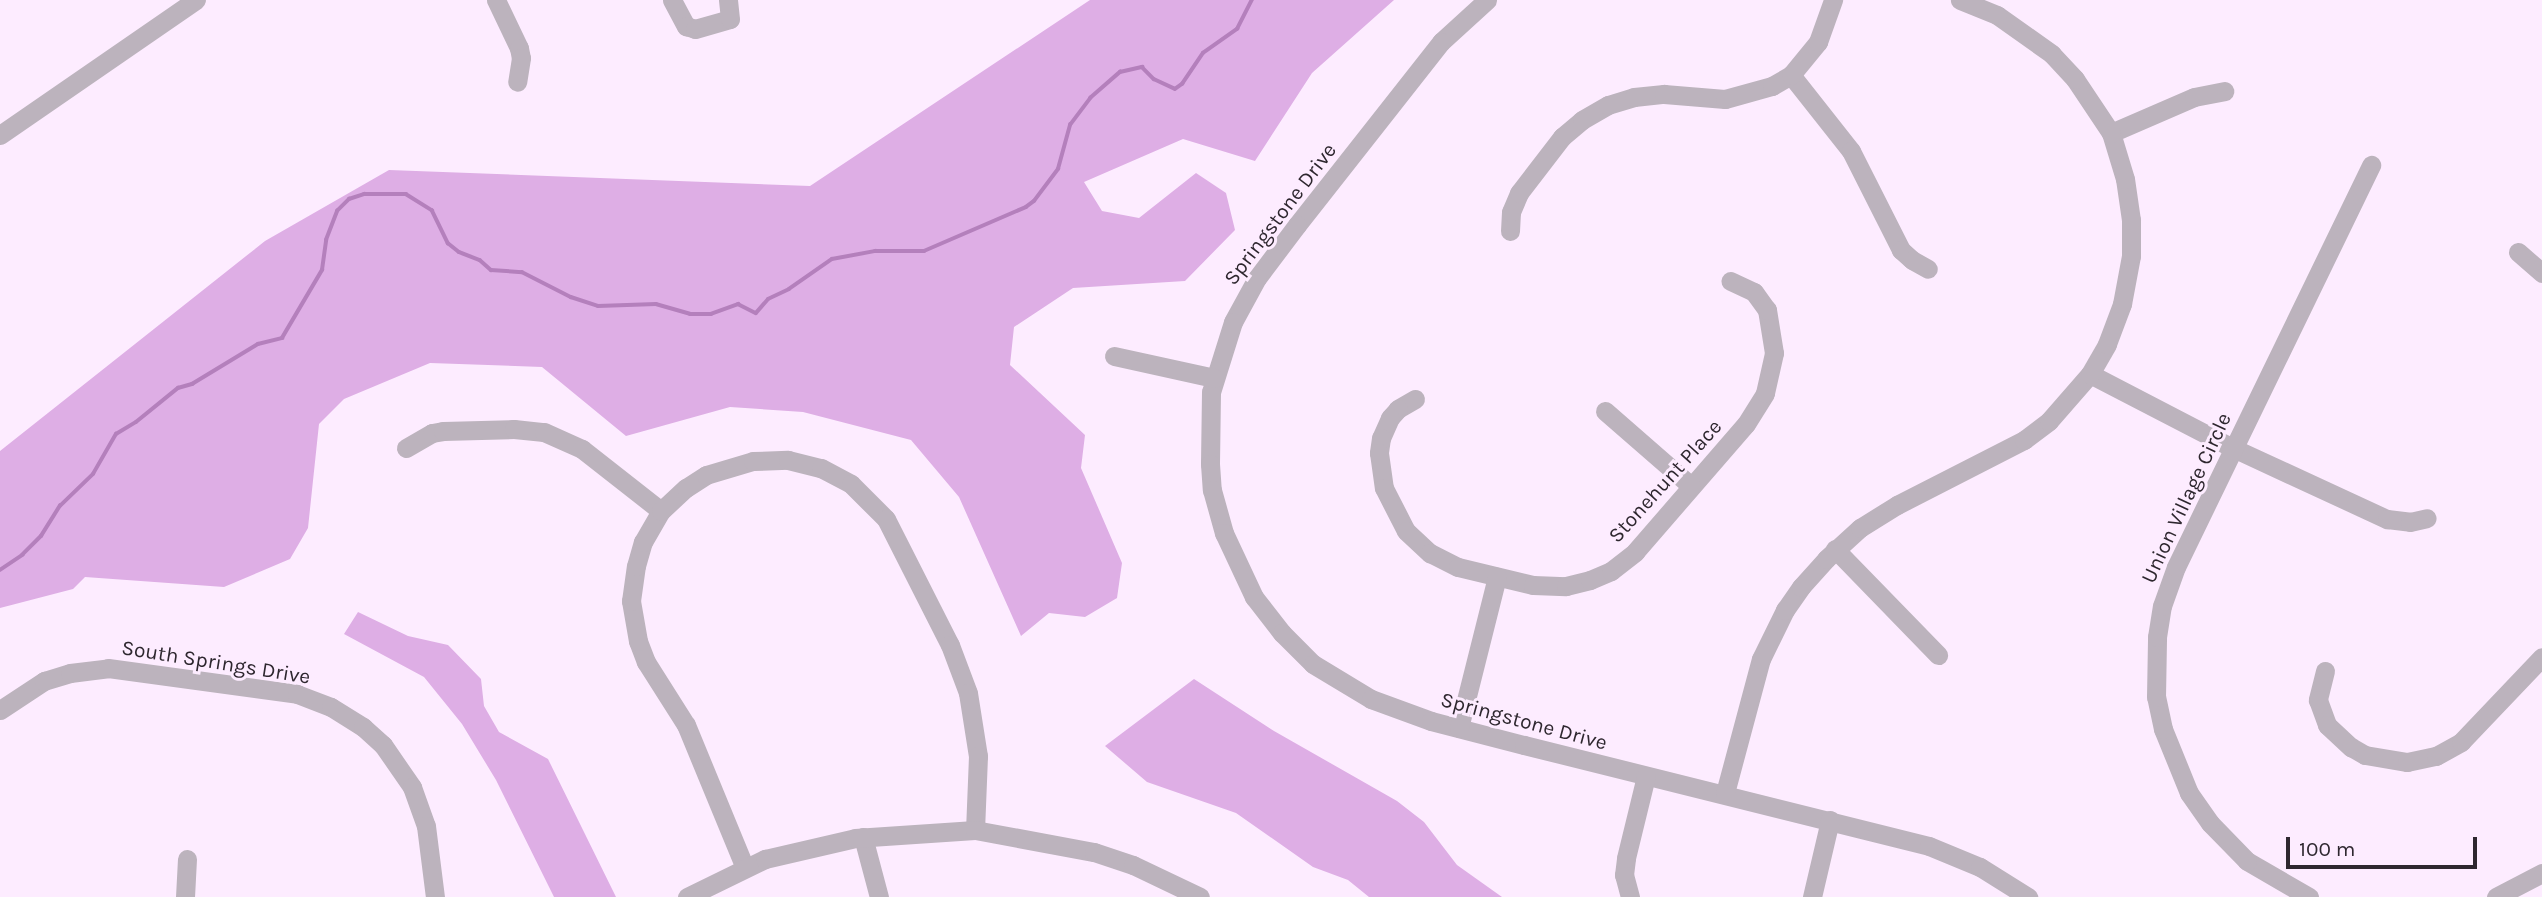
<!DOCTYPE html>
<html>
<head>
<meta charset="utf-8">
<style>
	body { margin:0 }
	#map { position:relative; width:2542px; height:897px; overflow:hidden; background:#fdecff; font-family:Karla,sans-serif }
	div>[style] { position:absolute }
	.green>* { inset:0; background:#deaee5 }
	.stream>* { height:3.5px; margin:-1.75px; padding:0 1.75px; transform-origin:1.75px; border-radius:1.75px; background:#b480bc }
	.minor>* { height:19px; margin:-9.5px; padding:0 9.5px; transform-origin:9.5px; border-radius:9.5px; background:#bcb3bd }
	span { translate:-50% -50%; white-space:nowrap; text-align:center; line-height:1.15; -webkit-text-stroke:6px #fdecff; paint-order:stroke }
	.street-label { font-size:21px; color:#2e272f }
	.scale { position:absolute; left:2286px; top:837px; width:191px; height:32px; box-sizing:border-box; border:4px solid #2e272f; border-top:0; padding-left:9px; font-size:21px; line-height:24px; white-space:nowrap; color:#2e272f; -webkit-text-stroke:5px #fdecff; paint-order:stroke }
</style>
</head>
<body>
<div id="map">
	<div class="green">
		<i style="clip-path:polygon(1090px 0,1394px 0,1312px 73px,1255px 161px,1183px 139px,1084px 182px,1102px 211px,1139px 218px,1196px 173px,1226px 193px,1235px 230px,1185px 281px,1073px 288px,1014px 327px,1010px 365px,1085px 435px,1081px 468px,1122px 563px,1117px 598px,1085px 617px,1049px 613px,1021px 636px,959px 497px,911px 440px,803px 412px,730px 407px,626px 436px,542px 367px,430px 363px,344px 399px,319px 424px,308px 528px,290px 559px,224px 587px,85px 577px,73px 589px,0 608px,0 451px,265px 241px,389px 170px,810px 186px)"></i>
		<i style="clip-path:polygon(358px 612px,408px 636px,448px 645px,481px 679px,484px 706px,499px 732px,548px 759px,616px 897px,554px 897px,496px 780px,462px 724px,424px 677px,344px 634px)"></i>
		<i style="clip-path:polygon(1194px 679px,1274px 731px,1397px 801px,1424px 822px,1457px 865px,1502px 897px,1369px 897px,1348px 880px,1313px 867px,1236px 813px,1147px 782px,1105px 746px)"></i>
	</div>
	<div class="stream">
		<i style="left:0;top:570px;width:27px;rotate:-34deg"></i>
		<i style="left:22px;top:555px;width:27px;rotate:-45deg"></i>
		<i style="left:41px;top:536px;width:36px;rotate:-58deg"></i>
		<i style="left:60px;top:506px;width:46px;rotate:-44.1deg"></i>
		<i style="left:93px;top:474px;width:46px;rotate:-60.1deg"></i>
		<i style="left:116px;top:434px;width:23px;rotate:-31deg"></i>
		<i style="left:136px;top:422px;width:54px;rotate:-39deg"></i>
		<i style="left:178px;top:388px;width:15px;rotate:-16deg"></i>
		<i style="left:192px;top:384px;width:77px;rotate:-31.2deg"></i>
		<i style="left:258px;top:344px;width:25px;rotate:-14deg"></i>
		<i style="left:282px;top:338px;width:79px;rotate:-59.5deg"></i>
		<i style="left:322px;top:270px;width:30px;rotate:-82deg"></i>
		<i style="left:326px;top:240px;width:31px;rotate:-69deg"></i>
		<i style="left:337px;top:211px;width:17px;rotate:-45deg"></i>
		<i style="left:349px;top:199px;width:16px;rotate:-18deg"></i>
		<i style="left:364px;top:194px;width:42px"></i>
		<i style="left:406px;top:194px;width:31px;rotate:32deg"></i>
		<i style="left:432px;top:210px;width:37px;rotate:64deg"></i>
		<i style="left:448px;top:243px;width:14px;rotate:39deg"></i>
		<i style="left:459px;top:252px;width:22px;rotate:21deg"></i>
		<i style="left:480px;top:260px;width:15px;rotate:42deg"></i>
		<i style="left:491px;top:270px;width:31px;rotate:4deg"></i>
		<i style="left:522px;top:272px;width:55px;rotate:27deg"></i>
		<i style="left:571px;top:297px;width:28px;rotate:18deg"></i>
		<i style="left:598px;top:306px;width:58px;rotate:-2deg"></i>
		<i style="left:656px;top:304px;width:35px;rotate:16deg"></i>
		<i style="left:690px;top:314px;width:21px"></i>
		<i style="left:711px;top:314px;width:29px;rotate:-20deg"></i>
		<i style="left:738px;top:304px;width:20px;rotate:27deg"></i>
		<i style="left:756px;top:313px;width:18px;rotate:-49deg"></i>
		<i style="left:768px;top:299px;width:23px;rotate:-25deg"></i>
		<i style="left:789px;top:289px;width:52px;rotate:-34.9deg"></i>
		<i style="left:832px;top:259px;width:44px;rotate:-10.5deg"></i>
		<i style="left:875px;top:251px;width:49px"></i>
		<i style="left:924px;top:251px;width:111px;rotate:-23.3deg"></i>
		<i style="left:1026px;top:207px;width:10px;rotate:-37deg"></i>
		<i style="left:1034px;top:201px;width:40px;rotate:-53deg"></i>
		<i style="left:1058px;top:169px;width:46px;rotate:-74.7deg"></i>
		<i style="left:1070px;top:125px;width:34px;rotate:-53deg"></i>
		<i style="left:1090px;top:98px;width:40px;rotate:-41deg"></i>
		<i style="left:1120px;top:72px;width:23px;rotate:-13deg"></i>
		<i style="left:1142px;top:67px;width:17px;rotate:45deg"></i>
		<i style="left:1154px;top:79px;width:23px;rotate:25deg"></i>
		<i style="left:1175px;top:89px;width:9px;rotate:-36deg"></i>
		<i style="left:1182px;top:84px;width:37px;rotate:-56deg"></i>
		<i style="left:1203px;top:53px;width:42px;rotate:-35.2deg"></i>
		<i style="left:1237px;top:29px;width:33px;rotate:-63deg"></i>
	</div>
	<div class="minor">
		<i style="left:496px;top:0;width:53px;rotate:64.4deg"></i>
		<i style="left:519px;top:48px;width:10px;rotate:79deg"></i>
		<i style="left:521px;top:58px;width:24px;rotate:99deg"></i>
		<i style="left:672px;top:0;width:30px;rotate:62deg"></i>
		<i style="left:686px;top:26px;width:9px;rotate:18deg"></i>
		<i style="left:695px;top:29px;width:36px;rotate:-16deg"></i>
		<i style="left:730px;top:19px;width:19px;rotate:-96deg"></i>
		<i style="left:1487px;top:0;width:62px;rotate:137.6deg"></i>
		<i style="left:1441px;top:42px;width:233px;rotate:128.2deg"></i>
		<i style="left:1297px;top:225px;width:66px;rotate:127deg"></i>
		<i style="left:1257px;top:278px;width:50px;rotate:118.6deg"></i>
		<i style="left:1233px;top:322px;width:73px;rotate:107.4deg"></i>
		<i style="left:1211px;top:392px;width:72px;rotate:90.8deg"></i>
		<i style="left:1210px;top:464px;width:26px;rotate:86deg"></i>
		<i style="left:1212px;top:490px;width:45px;rotate:74.4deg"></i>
		<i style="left:1224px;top:533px;width:71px;rotate:64.9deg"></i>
		<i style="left:1254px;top:597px;width:46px;rotate:52.1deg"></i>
		<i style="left:1282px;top:633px;width:44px;rotate:45deg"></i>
		<i style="left:1313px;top:664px;width:68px;rotate:31.1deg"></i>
		<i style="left:1371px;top:699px;width:64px;rotate:20.1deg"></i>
		<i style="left:1431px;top:721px;width:96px;rotate:14.5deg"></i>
		<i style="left:1524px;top:745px;width:417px;rotate:14deg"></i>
		<i style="left:1929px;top:846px;width:55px;rotate:22.4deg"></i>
		<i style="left:1980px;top:867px;width:57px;rotate:32deg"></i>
		<i style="left:1791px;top:75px;width:97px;rotate:51.7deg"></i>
		<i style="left:1851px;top:151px;width:111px;rotate:63.2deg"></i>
		<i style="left:1901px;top:250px;width:15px;rotate:42deg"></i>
		<i style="left:1912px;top:260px;width:18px;rotate:29deg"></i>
		<i style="left:2111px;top:133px;width:90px;rotate:-23.4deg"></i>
		<i style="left:2194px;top:97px;width:31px;rotate:-11deg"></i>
		<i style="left:0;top:135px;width:238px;rotate:-34.6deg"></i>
		<i style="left:1510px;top:231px;width:19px;rotate:-87deg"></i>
		<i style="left:1511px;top:212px;width:21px;rotate:-67deg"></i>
		<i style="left:1519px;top:193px;width:71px;rotate:-52.5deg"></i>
		<i style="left:1562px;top:137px;width:26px;rotate:-40deg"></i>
		<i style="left:1582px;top:120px;width:30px;rotate:-30deg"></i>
		<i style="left:1608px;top:105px;width:27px;rotate:-17deg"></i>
		<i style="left:1634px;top:97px;width:30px;rotate:-6deg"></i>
		<i style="left:1664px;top:94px;width:61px;rotate:4.7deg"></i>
		<i style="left:1725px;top:99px;width:49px;rotate:-15.5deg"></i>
		<i style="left:1772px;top:86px;width:22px;rotate:-30deg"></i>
		<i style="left:1791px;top:75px;width:43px;rotate:-50.7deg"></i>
		<i style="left:1818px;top:42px;width:45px;rotate:-70.3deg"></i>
		<i style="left:2518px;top:252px;width:32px;rotate:41deg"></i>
		<i style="left:1114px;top:356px;width:102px;rotate:12.4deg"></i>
		<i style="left:2090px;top:374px;width:161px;rotate:27.4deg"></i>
		<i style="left:2233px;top:448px;width:170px;rotate:24.8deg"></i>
		<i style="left:2387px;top:519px;width:23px;rotate:7deg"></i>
		<i style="left:2410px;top:522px;width:17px;rotate:-13deg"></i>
		<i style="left:1415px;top:399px;width:20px;rotate:150deg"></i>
		<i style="left:1398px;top:409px;width:12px;rotate:132deg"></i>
		<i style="left:1390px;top:418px;width:22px;rotate:114deg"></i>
		<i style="left:1381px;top:438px;width:15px;rotate:98deg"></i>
		<i style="left:1379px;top:453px;width:35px;rotate:82deg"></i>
		<i style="left:1384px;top:488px;width:48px;rotate:62.9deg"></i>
		<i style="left:1406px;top:531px;width:33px;rotate:43deg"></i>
		<i style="left:1430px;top:553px;width:31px;rotate:27deg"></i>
		<i style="left:1458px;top:567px;width:77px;rotate:13.5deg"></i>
		<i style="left:1533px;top:585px;width:33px;rotate:2deg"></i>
		<i style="left:1566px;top:586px;width:25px;rotate:-14deg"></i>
		<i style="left:1590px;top:580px;width:23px;rotate:-23deg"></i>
		<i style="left:1611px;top:571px;width:31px;rotate:-38deg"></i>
		<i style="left:1635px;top:552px;width:169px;rotate:-49.1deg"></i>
		<i style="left:1746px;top:424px;width:36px;rotate:-58deg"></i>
		<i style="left:1765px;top:393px;width:41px;rotate:-77.3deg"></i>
		<i style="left:1774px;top:353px;width:44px;rotate:-99.2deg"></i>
		<i style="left:1767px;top:310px;width:22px;rotate:-126deg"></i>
		<i style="left:1754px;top:292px;width:26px;rotate:-155deg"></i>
		<i style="left:1605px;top:411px;width:114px;rotate:41.1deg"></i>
		<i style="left:406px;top:448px;width:30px;rotate:-30deg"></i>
		<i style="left:432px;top:433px;width:11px;rotate:-10deg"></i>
		<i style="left:443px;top:431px;width:71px;rotate:-1.6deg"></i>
		<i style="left:514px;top:429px;width:30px;rotate:6deg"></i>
		<i style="left:544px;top:432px;width:42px;rotate:24.1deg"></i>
		<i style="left:582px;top:449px;width:100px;rotate:38.1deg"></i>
		<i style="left:1835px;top:549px;width:148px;rotate:45.8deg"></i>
		<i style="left:2325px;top:671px;width:30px;rotate:104deg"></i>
		<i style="left:2318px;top:700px;width:27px;rotate:70deg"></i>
		<i style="left:2327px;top:725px;width:33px;rotate:43deg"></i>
		<i style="left:2351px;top:747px;width:16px;rotate:30deg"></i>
		<i style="left:2365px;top:755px;width:43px;rotate:9.5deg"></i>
		<i style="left:2407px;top:762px;width:30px;rotate:-12deg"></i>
		<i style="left:2436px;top:756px;width:29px;rotate:-29deg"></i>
		<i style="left:2461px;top:742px;width:117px;rotate:-46.4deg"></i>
		<i style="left:0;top:710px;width:53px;rotate:-33.4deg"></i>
		<i style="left:44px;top:681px;width:27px;rotate:-17deg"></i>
		<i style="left:70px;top:673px;width:38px;rotate:-7deg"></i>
		<i style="left:108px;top:668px;width:191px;rotate:7.8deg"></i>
		<i style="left:297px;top:694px;width:36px;rotate:21deg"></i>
		<i style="left:331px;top:707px;width:38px;rotate:32deg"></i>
		<i style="left:363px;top:727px;width:27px;rotate:42deg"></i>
		<i style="left:383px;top:745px;width:51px;rotate:55.4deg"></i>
		<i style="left:412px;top:787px;width:41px;rotate:70.3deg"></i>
		<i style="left:426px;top:826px;width:72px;rotate:82.8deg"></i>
		<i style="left:1459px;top:728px;width:156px;rotate:-75.9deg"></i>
		<i style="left:1725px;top:793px;width:139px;rotate:-75deg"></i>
		<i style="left:1761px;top:659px;width:55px;rotate:-63.9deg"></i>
		<i style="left:1785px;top:610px;width:28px;rotate:-55deg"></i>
		<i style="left:1801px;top:587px;width:38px;rotate:-48deg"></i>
		<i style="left:1826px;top:559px;width:46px;rotate:-42.4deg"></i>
		<i style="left:1860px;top:528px;width:44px;rotate:-31.9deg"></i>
		<i style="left:1897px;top:505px;width:143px;rotate:-27.1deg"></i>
		<i style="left:2024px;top:440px;width:31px;rotate:-37deg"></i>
		<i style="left:2049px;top:421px;width:62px;rotate:-48.9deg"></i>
		<i style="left:2090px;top:374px;width:34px;rotate:-60deg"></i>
		<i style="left:2107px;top:344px;width:43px;rotate:-69.4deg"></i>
		<i style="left:2122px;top:304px;width:49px;rotate:-79.4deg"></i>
		<i style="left:2131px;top:256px;width:36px;rotate:-90deg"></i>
		<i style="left:2131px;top:220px;width:41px;rotate:-98.3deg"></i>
		<i style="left:2125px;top:179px;width:48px;rotate:-106.9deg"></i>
		<i style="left:2111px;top:133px;width:65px;rotate:-123.7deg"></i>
		<i style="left:2075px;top:79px;width:34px;rotate:-133deg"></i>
		<i style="left:2052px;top:54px;width:67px;rotate:-144.7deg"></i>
		<i style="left:1997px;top:15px;width:40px;rotate:-158deg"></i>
		<i style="left:863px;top:837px;width:62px;rotate:75.1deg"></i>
		<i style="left:745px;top:868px;width:155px;rotate:-112.4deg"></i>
		<i style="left:686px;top:725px;width:75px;rotate:-122.4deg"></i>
		<i style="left:646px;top:662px;width:22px;rotate:-111deg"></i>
		<i style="left:638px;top:641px;width:41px;rotate:-99.9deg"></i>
		<i style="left:631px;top:601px;width:35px;rotate:-82deg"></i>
		<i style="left:636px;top:566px;width:25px;rotate:-74deg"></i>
		<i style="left:643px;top:542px;width:36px;rotate:-60deg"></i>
		<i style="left:661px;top:511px;width:34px;rotate:-43deg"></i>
		<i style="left:686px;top:488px;width:24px;rotate:-33deg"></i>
		<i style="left:706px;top:475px;width:49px;rotate:-16.6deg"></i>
		<i style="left:753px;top:461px;width:35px;rotate:-2deg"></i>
		<i style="left:788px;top:460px;width:34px;rotate:14deg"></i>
		<i style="left:821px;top:468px;width:34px;rotate:28deg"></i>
		<i style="left:851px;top:484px;width:49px;rotate:45deg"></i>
		<i style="left:886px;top:519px;width:141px;rotate:63.1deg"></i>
		<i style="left:950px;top:645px;width:51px;rotate:69.4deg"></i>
		<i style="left:968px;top:693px;width:64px;rotate:81deg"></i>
		<i style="left:978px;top:756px;width:74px;rotate:92.3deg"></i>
		<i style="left:185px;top:897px;width:38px;rotate:-87deg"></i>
		<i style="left:687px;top:897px;width:87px;rotate:-26deg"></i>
		<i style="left:765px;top:859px;width:92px;rotate:-13.1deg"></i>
		<i style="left:855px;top:838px;width:120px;rotate:-3.8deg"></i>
		<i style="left:975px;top:830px;width:121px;rotate:10.5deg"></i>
		<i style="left:1094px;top:852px;width:41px;rotate:18.4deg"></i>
		<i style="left:1133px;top:865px;width:74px;rotate:25.5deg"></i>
		<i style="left:1630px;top:897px;width:23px;rotate:-105deg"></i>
		<i style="left:1624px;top:875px;width:17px;rotate:-83deg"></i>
		<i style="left:1626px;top:858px;width:84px;rotate:-76.3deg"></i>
		<i style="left:1812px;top:897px;width:79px;rotate:-76.8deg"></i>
		<i style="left:2309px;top:897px;width:72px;rotate:-149.9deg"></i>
		<i style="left:2247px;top:861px;width:53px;rotate:-134.2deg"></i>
		<i style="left:2210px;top:823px;width:37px;rotate:-125deg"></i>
		<i style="left:2189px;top:793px;width:69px;rotate:-112.1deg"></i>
		<i style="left:2163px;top:729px;width:33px;rotate:-102deg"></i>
		<i style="left:2156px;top:697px;width:60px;rotate:-89deg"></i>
		<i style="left:2157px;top:637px;width:31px;rotate:-81deg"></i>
		<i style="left:2162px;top:606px;width:41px;rotate:-70.3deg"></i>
		<i style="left:2176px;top:567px;width:447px;rotate:-64.1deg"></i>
		<i style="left:2496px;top:897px;width:52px;rotate:-27.6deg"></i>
	</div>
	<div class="street-label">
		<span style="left:1280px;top:214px;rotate:-53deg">Springstone Drive</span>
		<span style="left:1665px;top:481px;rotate:-48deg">Stonehunt Place</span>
		<span style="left:2186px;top:498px;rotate:-65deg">Union Village Circle</span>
		<span style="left:216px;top:662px;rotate:9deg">South Springs Drive</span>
		<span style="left:1524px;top:721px;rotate:15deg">Springstone Drive</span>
	</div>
	<div class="scale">100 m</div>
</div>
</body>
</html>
